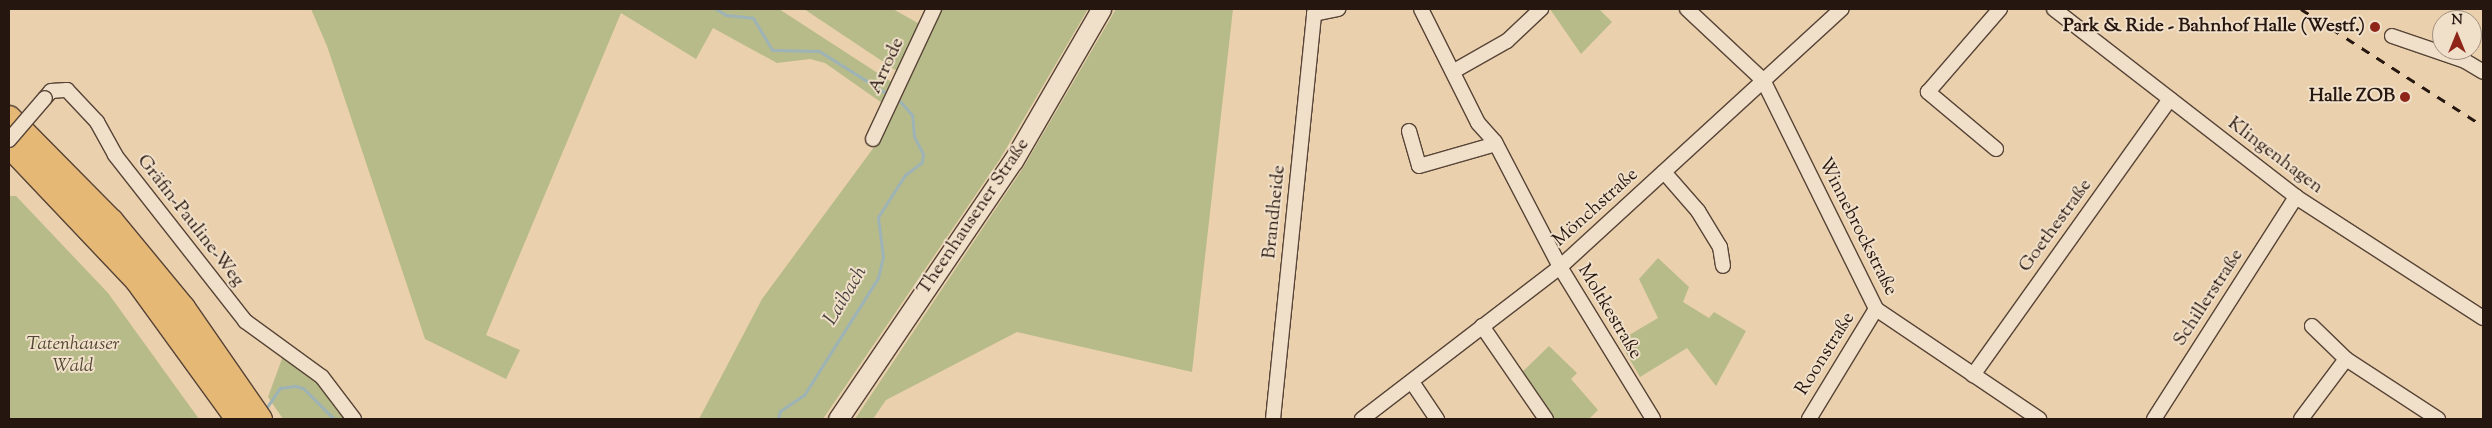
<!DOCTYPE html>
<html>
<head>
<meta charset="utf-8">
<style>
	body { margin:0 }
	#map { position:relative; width:2492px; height:428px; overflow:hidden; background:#ead0ac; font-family:"Sorts Mill Goudy",serif }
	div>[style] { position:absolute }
	.green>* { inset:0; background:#b7bb89 }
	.stream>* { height:3px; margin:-1.5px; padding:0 1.5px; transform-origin:1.5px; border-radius:1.5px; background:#9eb3b6 }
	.roads { filter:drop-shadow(1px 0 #574437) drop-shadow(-1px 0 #574437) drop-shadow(0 1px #574437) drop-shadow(0 -1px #574437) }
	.street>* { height:14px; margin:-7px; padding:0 7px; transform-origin:7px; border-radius:7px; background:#f1e0c9 }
	.secondary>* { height:19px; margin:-9.5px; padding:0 9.5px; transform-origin:9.5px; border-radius:9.5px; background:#f1e0c9 }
	.highway>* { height:24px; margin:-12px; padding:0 12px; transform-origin:12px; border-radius:12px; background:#e5b876 }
	.rail>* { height:3px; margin-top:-1.5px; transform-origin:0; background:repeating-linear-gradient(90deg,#261610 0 9px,transparent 0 18px) }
	.bridges { filter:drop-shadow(1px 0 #574437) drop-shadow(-1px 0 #574437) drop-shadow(0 1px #574437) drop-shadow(0 -1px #574437) }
	.street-bridge>* { height:14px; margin:-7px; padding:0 7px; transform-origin:7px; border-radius:7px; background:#f1e0c9 }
	.dots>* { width:14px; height:14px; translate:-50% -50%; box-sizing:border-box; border:2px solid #f1e0c9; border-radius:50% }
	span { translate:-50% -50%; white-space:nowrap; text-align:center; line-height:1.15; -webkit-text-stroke:4px #f1e0c9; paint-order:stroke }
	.poi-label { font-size:19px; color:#261610; font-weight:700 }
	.right { translate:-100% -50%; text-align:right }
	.street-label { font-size:19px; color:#261610 }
	.park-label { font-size:19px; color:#524834; font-style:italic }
	.water-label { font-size:20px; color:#4a4542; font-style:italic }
	.frame { position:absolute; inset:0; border:10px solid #261610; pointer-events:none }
	.north { position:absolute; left:2432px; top:10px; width:50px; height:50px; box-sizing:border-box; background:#f1e0c9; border:1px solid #a08f7f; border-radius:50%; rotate:0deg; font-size:14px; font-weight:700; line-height:20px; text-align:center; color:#261610 }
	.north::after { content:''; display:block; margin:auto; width:18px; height:22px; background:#8f2418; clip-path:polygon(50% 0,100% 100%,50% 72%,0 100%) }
</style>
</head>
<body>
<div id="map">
	<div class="green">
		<i style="clip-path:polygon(311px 9px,779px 9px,893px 83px,882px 103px,825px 63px,810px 59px,777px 63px,713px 28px,696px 59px,621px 13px,486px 335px,520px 350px,506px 379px,425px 339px,327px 46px)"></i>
		<i style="clip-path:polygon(804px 9px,893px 9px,923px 26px,900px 73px)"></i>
		<i style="clip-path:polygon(940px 9px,1088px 9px,1000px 159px,823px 419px,699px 419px,762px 299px,880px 139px)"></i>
		<i style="clip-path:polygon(1116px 9px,1233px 9px,1192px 372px,1017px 332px,886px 400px,873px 419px,855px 419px,1023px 168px)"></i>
		<i style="clip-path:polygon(1550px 9px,1599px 9px,1612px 22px,1581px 54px)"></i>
		<i style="clip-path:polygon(9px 196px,16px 196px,108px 293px,199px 419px,9px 419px)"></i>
		<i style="clip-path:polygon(1658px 258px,1689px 287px,1683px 302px,1709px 318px,1714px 312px,1746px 331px,1716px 386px,1687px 348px,1640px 377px,1619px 341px,1658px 318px,1639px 279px)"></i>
		<i style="clip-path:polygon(1549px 346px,1577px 373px,1571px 379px,1598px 410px,1589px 419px,1552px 419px,1520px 374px)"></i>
		<i style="clip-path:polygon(283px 356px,317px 379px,347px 419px,283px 419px,268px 397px)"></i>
	</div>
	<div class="stream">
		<i style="left:716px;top:9px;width:12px;rotate:31deg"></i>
		<i style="left:726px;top:15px;width:27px;rotate:6deg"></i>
		<i style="left:753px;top:18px;width:37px;rotate:59deg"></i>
		<i style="left:772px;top:50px;width:47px;rotate:1.2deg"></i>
		<i style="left:819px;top:51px;width:79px;rotate:32.1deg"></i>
		<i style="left:265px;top:410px;width:27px;rotate:-56deg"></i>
		<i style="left:280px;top:388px;width:15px;rotate:-8deg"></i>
		<i style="left:295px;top:386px;width:8px;rotate:14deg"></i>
		<i style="left:303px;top:388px;width:44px;rotate:45deg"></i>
		<i style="left:778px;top:419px;width:8px;rotate:-76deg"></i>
		<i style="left:780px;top:411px;width:29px;rotate:-34deg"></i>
		<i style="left:804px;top:395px;width:138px;rotate:-57.7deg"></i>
		<i style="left:878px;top:278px;width:22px;rotate:-77deg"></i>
		<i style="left:883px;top:257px;width:40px;rotate:-97.1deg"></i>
		<i style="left:878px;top:217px;width:50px;rotate:-57.3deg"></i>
		<i style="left:905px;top:175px;width:21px;rotate:-37deg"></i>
		<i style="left:922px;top:162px;width:8px;rotate:-83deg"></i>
		<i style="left:923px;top:154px;width:20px;rotate:-117deg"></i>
		<i style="left:914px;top:136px;width:21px;rotate:-95deg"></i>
		<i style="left:912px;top:115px;width:20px;rotate:-131deg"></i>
	</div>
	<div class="roads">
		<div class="street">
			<i style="left:1421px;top:9px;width:127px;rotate:63.4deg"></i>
			<i style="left:1478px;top:123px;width:25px;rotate:48deg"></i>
			<i style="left:1495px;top:142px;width:141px;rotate:62.5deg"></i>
			<i style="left:1560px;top:267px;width:178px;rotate:58.5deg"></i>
			<i style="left:1687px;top:9px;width:104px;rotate:43.1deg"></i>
			<i style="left:1763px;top:80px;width:255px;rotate:63.7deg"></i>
			<i style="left:1876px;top:309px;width:197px;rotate:34deg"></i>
			<i style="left:2054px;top:9px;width:306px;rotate:37.8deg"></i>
			<i style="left:2296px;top:197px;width:223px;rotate:32.9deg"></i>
			<i style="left:1314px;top:14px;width:25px;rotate:-12deg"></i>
			<i style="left:2392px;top:36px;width:77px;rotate:18.9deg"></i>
			<i style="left:2465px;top:61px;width:21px;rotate:31deg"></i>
			<i style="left:1454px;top:71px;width:61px;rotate:-29.5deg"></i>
			<i style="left:1507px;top:41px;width:47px;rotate:-43.3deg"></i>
			<i style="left:45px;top:98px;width:9px;rotate:-49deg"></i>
			<i style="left:51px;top:91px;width:16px;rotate:-4deg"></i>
			<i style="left:67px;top:90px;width:44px;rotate:46.8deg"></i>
			<i style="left:97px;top:122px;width:38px;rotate:61deg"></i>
			<i style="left:115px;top:155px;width:211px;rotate:51.9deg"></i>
			<i style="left:245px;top:321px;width:95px;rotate:36deg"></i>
			<i style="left:322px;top:377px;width:53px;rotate:52.7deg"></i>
			<i style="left:1409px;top:131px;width:36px;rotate:74deg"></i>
			<i style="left:1419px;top:166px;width:80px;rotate:-15.9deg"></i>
			<i style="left:873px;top:139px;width:144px;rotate:-64.9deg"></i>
			<i style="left:1996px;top:149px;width:89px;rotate:-140deg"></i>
			<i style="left:1928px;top:92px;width:110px;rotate:-49.1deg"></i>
			<i style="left:1664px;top:172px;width:52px;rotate:48.9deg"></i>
			<i style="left:1698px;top:211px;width:42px;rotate:58.6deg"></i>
			<i style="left:1720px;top:247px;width:19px;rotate:81deg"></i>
			<i style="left:1482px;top:326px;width:113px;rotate:55.5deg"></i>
			<i style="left:2312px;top:326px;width:47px;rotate:44.1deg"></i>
			<i style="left:2346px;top:359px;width:110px;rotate:33.1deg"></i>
			<i style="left:1973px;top:375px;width:339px;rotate:-54.5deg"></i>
			<i style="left:1412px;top:382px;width:45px;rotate:56deg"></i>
			<i style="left:1273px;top:419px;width:412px;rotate:-84.2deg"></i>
			<i style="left:1362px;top:419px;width:250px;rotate:-37.5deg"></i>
			<i style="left:1560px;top:267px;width:382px;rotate:-42.5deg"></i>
			<i style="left:1809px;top:419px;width:129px;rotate:-58.7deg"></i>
			<i style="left:2154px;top:419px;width:264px;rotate:-57.4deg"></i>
			<i style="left:2301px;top:419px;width:75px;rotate:-53.1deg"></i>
		</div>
		<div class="secondary">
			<i style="left:838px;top:419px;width:312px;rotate:-55.9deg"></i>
			<i style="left:1013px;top:161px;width:176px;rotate:-59.9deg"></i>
		</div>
		<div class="highway">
			<i style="left:9px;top:118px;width:145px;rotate:45.3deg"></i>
			<i style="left:111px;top:221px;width:113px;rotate:50.4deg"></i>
			<i style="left:183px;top:308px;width:135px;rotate:55.3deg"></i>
			<i style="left:9px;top:145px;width:186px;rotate:46.5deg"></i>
			<i style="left:137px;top:280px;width:172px;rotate:54deg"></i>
		</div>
	</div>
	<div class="rail">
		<i style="left:2301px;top:9px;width:216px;rotate:32.7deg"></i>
	</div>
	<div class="bridges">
		<div class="street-bridge">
			<i style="left:9px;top:140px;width:55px;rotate:-49.4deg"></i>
		</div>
	</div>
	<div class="dots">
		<i style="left:2375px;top:27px;background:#8f2418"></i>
		<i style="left:2405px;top:97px;background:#8f2418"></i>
	</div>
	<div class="poi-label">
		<span class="right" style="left:2365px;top:27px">Park &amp; Ride - Bahnhof Halle (Westf.)</span>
		<span class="right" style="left:2395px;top:97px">Halle ZOB</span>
	</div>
	<div class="street-label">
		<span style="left:887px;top:66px;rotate:-65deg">Arrode</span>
		<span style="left:2275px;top:156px;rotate:37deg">Klingenhagen</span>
		<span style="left:1596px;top:208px;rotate:-42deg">Mönchstraße</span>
		<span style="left:1275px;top:212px;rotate:-84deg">Brandheide</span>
		<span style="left:974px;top:217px;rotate:-56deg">Theenhausener Straße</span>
		<span style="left:190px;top:221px;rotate:52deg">Gräfin-Pauline-Weg</span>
		<span style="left:2056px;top:226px;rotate:-54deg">Goethestraße</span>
		<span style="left:1857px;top:227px;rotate:63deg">Winnebrockstraße</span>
		<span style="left:2209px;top:298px;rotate:-57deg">Schillerstraße</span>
		<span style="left:1609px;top:312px;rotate:59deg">Moltkestraße</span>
		<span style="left:1826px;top:354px;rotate:-58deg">Roonstraße</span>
	</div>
	<div class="park-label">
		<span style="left:73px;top:356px">Tatenhauser<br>Wald</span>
	</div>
	<div class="water-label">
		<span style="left:846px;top:296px;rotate:-59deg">Laibach</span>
	</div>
	<div class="frame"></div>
	<div class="north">N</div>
</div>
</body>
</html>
